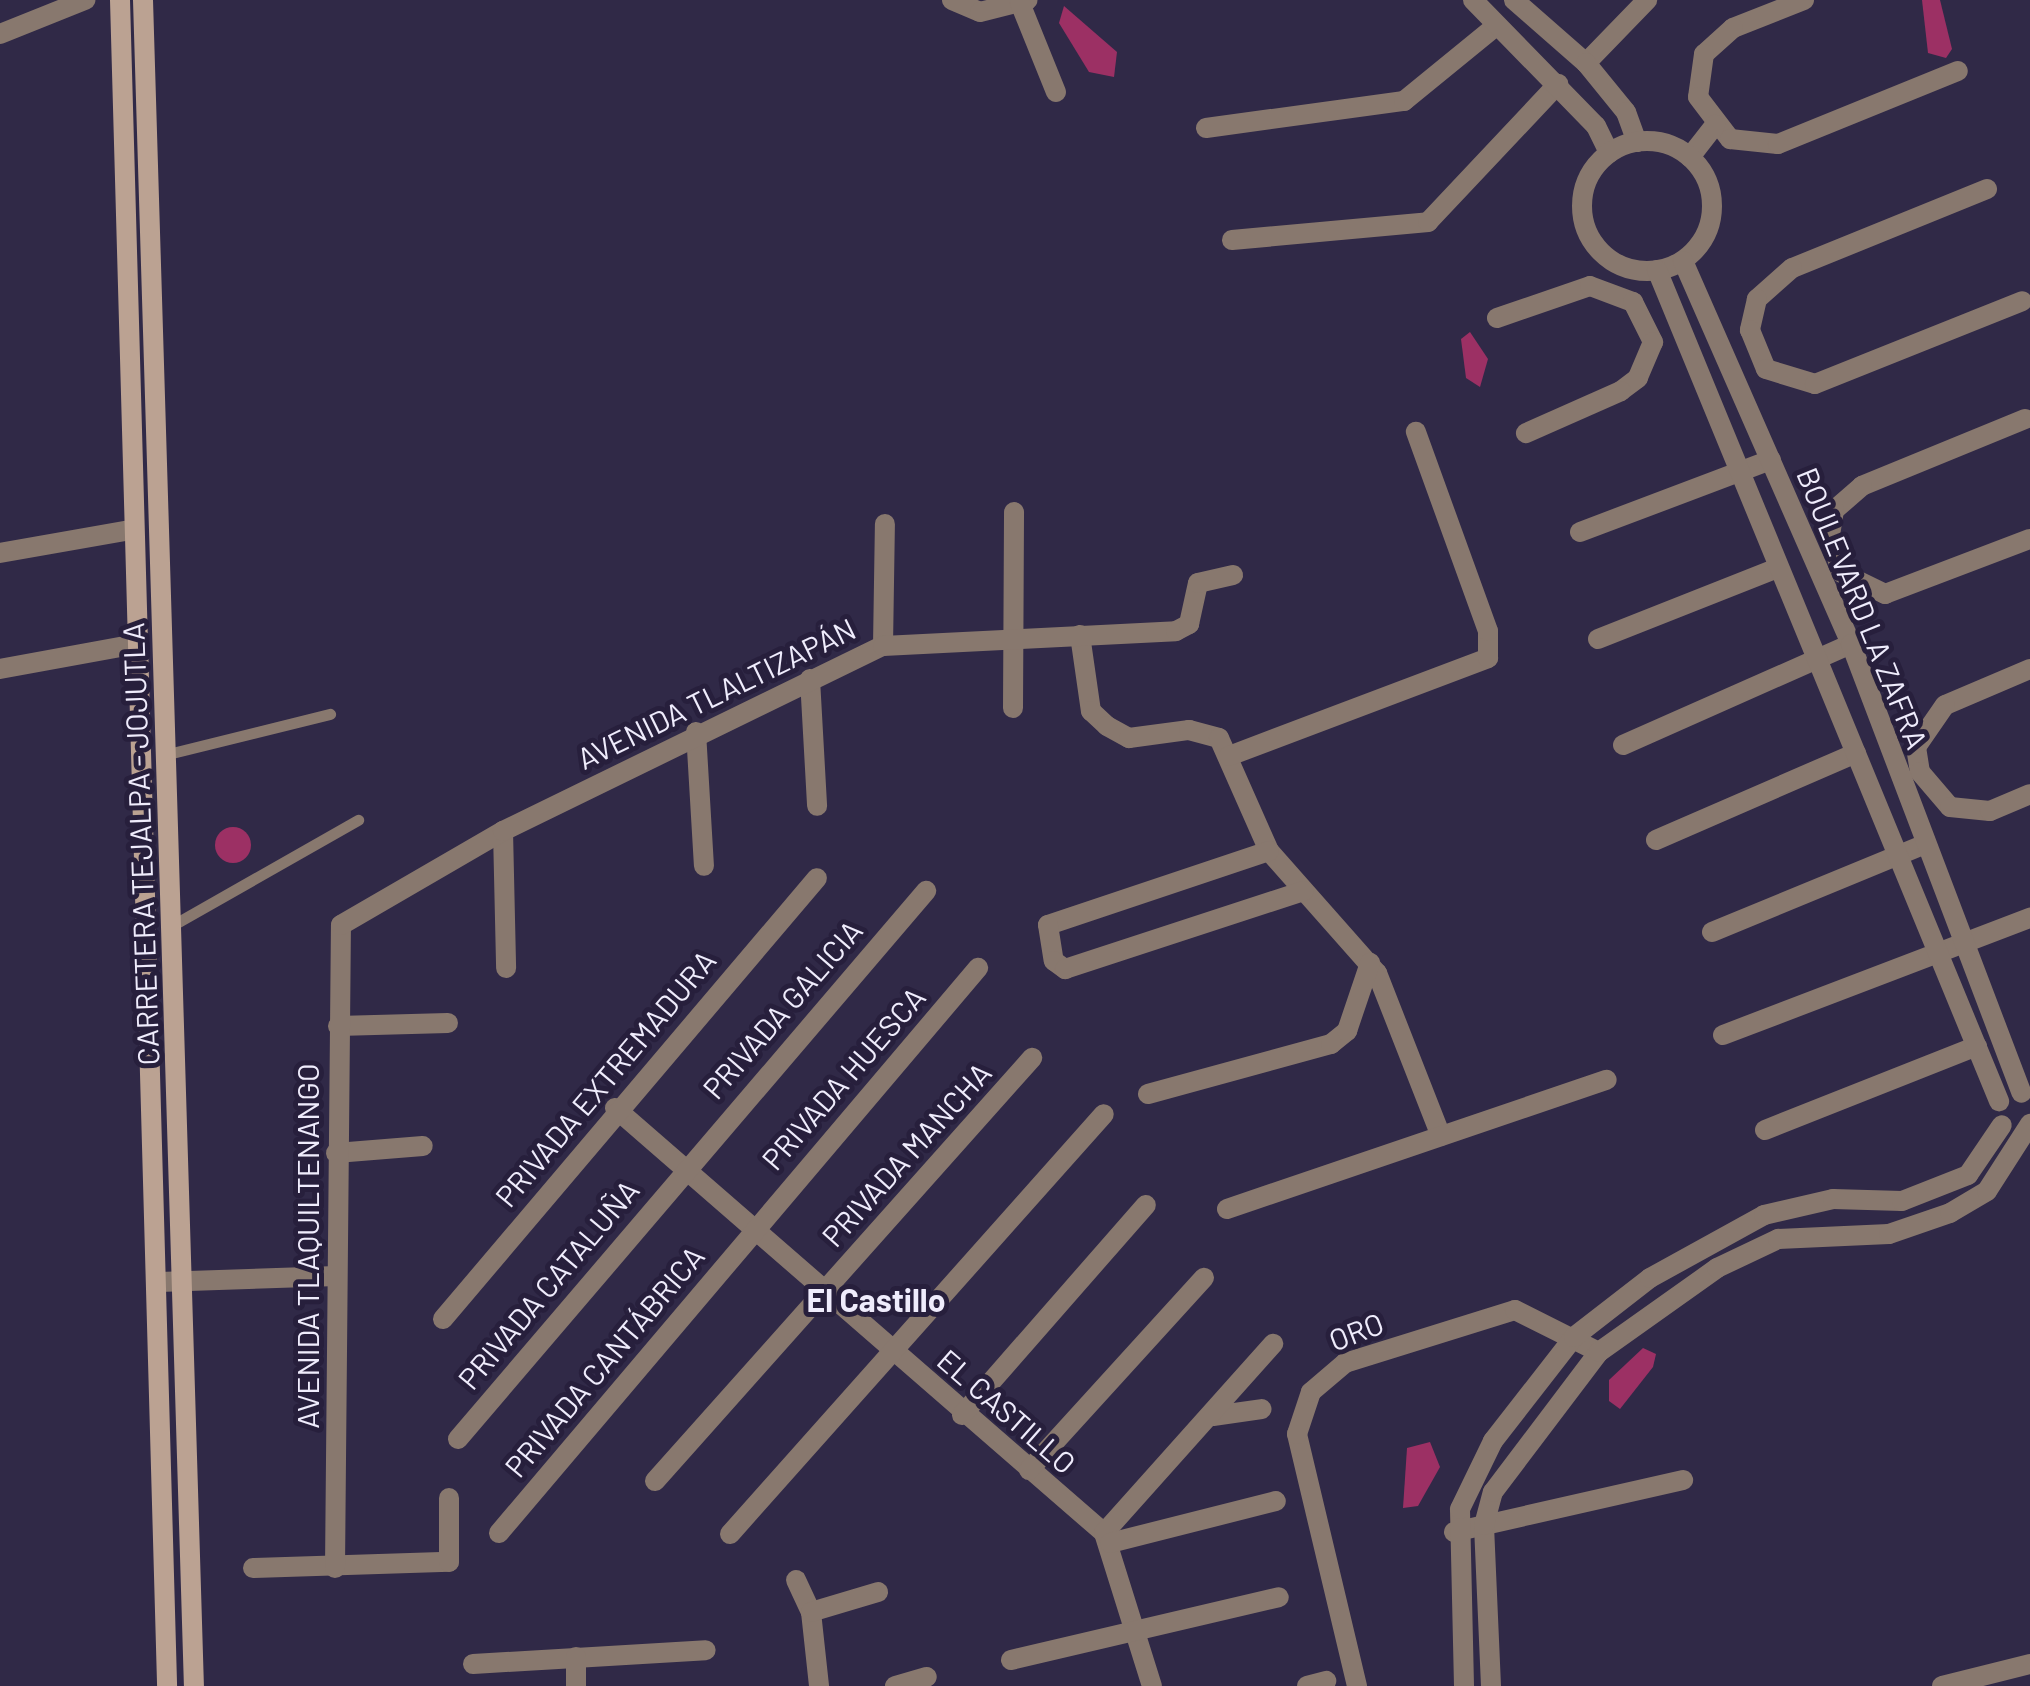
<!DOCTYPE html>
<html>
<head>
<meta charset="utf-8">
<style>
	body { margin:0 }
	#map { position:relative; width:2030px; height:1686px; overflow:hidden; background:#302947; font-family:Barlow,sans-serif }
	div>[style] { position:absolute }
	.water>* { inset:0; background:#9c3064 }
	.round { border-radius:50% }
	.service>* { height:11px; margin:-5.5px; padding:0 5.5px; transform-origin:5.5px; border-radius:5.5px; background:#88786e }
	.minor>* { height:20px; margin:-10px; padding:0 10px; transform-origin:10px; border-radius:10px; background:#88786e }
	.tertiary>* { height:20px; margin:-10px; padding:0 10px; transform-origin:10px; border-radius:10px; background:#88786e }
	.tertiary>.ring { margin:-10px; padding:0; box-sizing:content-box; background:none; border:20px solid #88786e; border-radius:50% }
	.secondary>* { height:20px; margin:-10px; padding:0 10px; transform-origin:10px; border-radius:10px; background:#bba292 }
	span { translate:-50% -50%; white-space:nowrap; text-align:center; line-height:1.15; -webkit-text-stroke:10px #271f3c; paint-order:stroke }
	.street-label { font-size:30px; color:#efecfc }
	.neighbourhood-label { font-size:32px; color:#efecfc; font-weight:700 }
</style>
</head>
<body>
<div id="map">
	<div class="water">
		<i style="clip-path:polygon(1922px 0,1940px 0,1952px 49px,1946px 58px,1928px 53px)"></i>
		<i style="clip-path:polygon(1064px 6px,1117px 52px,1114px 77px,1089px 72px,1059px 23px)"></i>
		<i style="clip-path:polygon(1470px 332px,1488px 359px,1480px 387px,1466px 378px,1461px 339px)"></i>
		<i class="round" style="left:215px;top:827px;width:36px;height:36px"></i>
		<i style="clip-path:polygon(1643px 1348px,1656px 1354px,1653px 1367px,1620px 1409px,1609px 1401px,1609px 1380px)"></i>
		<i style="clip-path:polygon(1430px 1442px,1440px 1467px,1418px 1506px,1403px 1508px,1407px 1448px)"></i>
	</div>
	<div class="service">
		<i style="left:168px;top:754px;width:167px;rotate:-13.9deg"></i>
		<i style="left:173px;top:925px;width:213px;rotate:-29.6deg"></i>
	</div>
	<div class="minor">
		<i style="left:952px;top:0;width:30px;rotate:23deg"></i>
		<i style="left:980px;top:12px;width:49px;rotate:-14.3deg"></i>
		<i style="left:1804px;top:0;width:76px;rotate:158.5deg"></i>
		<i style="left:1733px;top:28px;width:39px;rotate:138deg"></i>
		<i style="left:1704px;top:54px;width:43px;rotate:97.9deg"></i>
		<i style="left:1698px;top:97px;width:53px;rotate:52.7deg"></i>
		<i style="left:1730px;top:139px;width:48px;rotate:5.9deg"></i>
		<i style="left:1778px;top:144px;width:194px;rotate:-22.1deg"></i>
		<i style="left:1020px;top:3px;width:96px;rotate:68deg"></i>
		<i style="left:0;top:34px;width:92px;rotate:-21.8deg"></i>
		<i style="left:1586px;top:63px;width:88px;rotate:-45.9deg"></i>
		<i style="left:1206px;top:128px;width:200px;rotate:-7.8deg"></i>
		<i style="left:1404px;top:101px;width:119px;rotate:-39.2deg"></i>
		<i style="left:1690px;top:157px;width:41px;rotate:-52deg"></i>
		<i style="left:1987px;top:189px;width:210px;rotate:157.9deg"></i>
		<i style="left:1792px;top:268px;width:47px;rotate:138.5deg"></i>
		<i style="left:1757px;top:299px;width:32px;rotate:103deg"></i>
		<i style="left:1750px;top:330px;width:42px;rotate:67.7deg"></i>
		<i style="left:1766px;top:369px;width:51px;rotate:17deg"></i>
		<i style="left:1815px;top:384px;width:223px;rotate:-21.8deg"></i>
		<i style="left:1232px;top:240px;width:197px;rotate:-5.2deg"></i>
		<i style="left:1428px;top:222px;width:190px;rotate:-46.7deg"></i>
		<i style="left:1497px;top:318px;width:98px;rotate:-19deg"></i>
		<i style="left:1590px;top:286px;width:46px;rotate:20.4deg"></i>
		<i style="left:1633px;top:302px;width:45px;rotate:63.4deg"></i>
		<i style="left:1653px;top:342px;width:39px;rotate:113deg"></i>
		<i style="left:1638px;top:378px;width:21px;rotate:143deg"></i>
		<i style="left:1621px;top:391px;width:104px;rotate:156.1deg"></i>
		<i style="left:2025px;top:419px;width:176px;rotate:157.7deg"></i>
		<i style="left:1862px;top:486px;width:37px;rotate:139deg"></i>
		<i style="left:1834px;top:510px;width:26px;rotate:99deg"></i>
		<i style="left:1830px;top:536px;width:39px;rotate:72deg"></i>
		<i style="left:1842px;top:573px;width:48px;rotate:26deg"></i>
		<i style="left:1885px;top:594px;width:155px;rotate:-20.8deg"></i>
		<i style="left:1580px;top:532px;width:204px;rotate:-20.7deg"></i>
		<i style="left:0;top:553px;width:133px;rotate:-10deg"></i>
		<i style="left:1080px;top:635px;width:77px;rotate:81.8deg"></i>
		<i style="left:1091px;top:711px;width:22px;rotate:43deg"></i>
		<i style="left:1107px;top:726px;width:25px;rotate:29deg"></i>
		<i style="left:1129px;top:738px;width:61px;rotate:-7.6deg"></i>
		<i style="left:1189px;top:730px;width:31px;rotate:15deg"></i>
		<i style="left:1219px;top:738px;width:124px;rotate:66.1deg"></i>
		<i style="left:1269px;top:851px;width:163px;rotate:48.5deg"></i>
		<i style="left:1377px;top:973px;width:175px;rotate:68.6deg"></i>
		<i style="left:1598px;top:639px;width:193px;rotate:-21.6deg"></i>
		<i style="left:883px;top:646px;width:122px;rotate:-89.1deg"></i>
		<i style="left:0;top:669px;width:138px;rotate:-10.4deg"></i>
		<i style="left:2030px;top:669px;width:92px;rotate:157deg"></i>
		<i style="left:1945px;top:705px;width:51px;rotate:124.6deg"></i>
		<i style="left:1916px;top:747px;width:25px;rotate:81deg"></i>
		<i style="left:1920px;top:772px;width:46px;rotate:49.4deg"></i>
		<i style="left:1950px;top:807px;width:40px;rotate:5.7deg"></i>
		<i style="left:1990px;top:811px;width:43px;rotate:-23deg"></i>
		<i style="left:810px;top:679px;width:127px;rotate:86.8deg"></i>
		<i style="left:1013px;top:708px;width:196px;rotate:-89.7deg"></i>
		<i style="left:696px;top:732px;width:134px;rotate:86.6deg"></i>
		<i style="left:1623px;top:745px;width:249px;rotate:-23.9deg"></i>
		<i style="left:1229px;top:756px;width:277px;rotate:-20.7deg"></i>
		<i style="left:1488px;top:658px;width:27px;rotate:-90deg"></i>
		<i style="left:1488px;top:631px;width:212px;rotate:-109.9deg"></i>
		<i style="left:503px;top:831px;width:137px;rotate:88.7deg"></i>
		<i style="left:1656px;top:840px;width:218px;rotate:-23.5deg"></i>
		<i style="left:1269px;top:851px;width:233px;rotate:161.5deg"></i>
		<i style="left:1048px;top:925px;width:36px;rotate:81deg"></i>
		<i style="left:1054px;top:961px;width:14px;rotate:36deg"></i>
		<i style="left:1065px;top:969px;width:251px;rotate:-18.1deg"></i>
		<i style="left:1712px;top:932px;width:226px;rotate:-22.4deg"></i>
		<i style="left:338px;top:1026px;width:110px;rotate:-1.6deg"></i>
		<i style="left:1723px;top:1035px;width:329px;rotate:-20.9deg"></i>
		<i style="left:1148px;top:1094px;width:190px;rotate:-15.3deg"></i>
		<i style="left:1331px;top:1044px;width:21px;rotate:-39deg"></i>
		<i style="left:1347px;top:1031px;width:72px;rotate:-71.3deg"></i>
		<i style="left:615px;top:1108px;width:648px;rotate:40.99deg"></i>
		<i style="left:1104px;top:1533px;width:160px;rotate:72.6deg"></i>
		<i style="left:1765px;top:1130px;width:228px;rotate:-21.6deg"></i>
		<i style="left:336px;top:1153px;width:87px;rotate:-4.6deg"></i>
		<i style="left:1227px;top:1209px;width:401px;rotate:-18.8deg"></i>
		<i style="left:159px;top:1282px;width:178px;rotate:-1.9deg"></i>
		<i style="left:443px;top:1319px;width:578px;rotate:-49.7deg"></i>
		<i style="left:962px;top:1415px;width:279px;rotate:-48.8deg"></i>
		<i style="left:1213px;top:1416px;width:49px;rotate:-8.1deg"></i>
		<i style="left:458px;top:1439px;width:721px;rotate:-49.5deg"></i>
		<i style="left:1029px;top:1470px;width:260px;rotate:-47.7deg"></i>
		<i style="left:655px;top:1481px;width:567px;rotate:-48.29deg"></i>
		<i style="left:1454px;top:1532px;width:235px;rotate:-12.8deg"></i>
		<i style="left:499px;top:1533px;width:741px;rotate:-49.71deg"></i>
		<i style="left:1104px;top:1533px;width:254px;rotate:-48.2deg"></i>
		<i style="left:730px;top:1534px;width:562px;rotate:-48.32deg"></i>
		<i style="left:1110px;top:1543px;width:171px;rotate:-14.2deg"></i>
		<i style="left:253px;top:1568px;width:196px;rotate:-1.8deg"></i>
		<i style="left:449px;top:1562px;width:64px;rotate:-90deg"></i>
		<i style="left:335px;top:1568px;width:643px;rotate:-89.47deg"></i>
		<i style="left:341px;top:925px;width:187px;rotate:-30.1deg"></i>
		<i style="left:503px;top:831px;width:423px;rotate:-26deg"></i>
		<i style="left:883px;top:646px;width:293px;rotate:-2.9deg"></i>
		<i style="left:1176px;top:631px;width:15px;rotate:-28deg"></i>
		<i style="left:1189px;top:624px;width:42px;rotate:-77.6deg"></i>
		<i style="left:1198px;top:583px;width:36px;rotate:-13deg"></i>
		<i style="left:796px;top:1580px;width:35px;rotate:65deg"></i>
		<i style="left:811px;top:1612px;width:74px;rotate:83.8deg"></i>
		<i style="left:811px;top:1612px;width:70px;rotate:-16.6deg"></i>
		<i style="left:1011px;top:1660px;width:275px;rotate:-13.2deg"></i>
		<i style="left:473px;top:1664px;width:233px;rotate:-3.4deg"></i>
		<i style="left:576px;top:1686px;width:29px;rotate:-90deg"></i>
		<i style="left:895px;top:1686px;width:33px;rotate:-16deg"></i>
		<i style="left:1307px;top:1686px;width:20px;rotate:-15deg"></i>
		<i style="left:1357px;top:1686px;width:259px;rotate:-103.4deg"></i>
		<i style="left:1297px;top:1434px;width:44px;rotate:-71.6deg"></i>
		<i style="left:1311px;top:1392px;width:45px;rotate:-40.5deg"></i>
		<i style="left:1345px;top:1363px;width:178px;rotate:-17.3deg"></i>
		<i style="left:1515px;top:1310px;width:94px;rotate:26.6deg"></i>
	</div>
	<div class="tertiary">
		<i style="left:1473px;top:0;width:176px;rotate:45.7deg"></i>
		<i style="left:1596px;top:126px;width:30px;rotate:64deg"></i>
		<i style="left:1514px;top:0;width:96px;rotate:41.2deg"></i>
		<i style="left:1586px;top:63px;width:63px;rotate:50.8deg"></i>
		<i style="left:1626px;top:112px;width:32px;rotate:70deg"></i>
		<i class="ring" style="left:1582px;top:141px;width:110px;height:110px"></i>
		<i style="left:1683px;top:261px;width:418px;rotate:66.3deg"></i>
		<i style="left:1851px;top:644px;width:480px;rotate:69.2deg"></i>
		<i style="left:1657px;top:270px;width:899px;rotate:67.63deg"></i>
		<i style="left:1464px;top:1686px;width:177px;rotate:-91.3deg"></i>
		<i style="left:1460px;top:1509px;width:76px;rotate:-64.1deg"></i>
		<i style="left:1493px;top:1441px;width:132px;rotate:-52.1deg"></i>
		<i style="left:1574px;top:1337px;width:96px;rotate:-37.8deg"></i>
		<i style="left:1650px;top:1278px;width:130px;rotate:-28.9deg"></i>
		<i style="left:1764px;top:1215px;width:71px;rotate:-13.1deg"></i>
		<i style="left:1833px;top:1199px;width:69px;rotate:1.7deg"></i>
		<i style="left:1902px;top:1201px;width:71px;rotate:-21.5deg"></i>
		<i style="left:1968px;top:1175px;width:60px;rotate:-55.8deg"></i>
		<i style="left:1491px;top:1686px;width:161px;rotate:-92.5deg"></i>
		<i style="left:1484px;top:1525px;width:34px;rotate:-75deg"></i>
		<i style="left:1493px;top:1492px;width:176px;rotate:-52.9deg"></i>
		<i style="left:1599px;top:1352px;width:145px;rotate:-35.4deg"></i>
		<i style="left:1717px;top:1268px;width:68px;rotate:-25.4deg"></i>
		<i style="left:1778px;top:1239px;width:111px;rotate:-2.6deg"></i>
		<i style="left:1889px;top:1234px;width:65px;rotate:-19deg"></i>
		<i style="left:1950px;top:1213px;width:43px;rotate:-30.7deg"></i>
		<i style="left:1987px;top:1191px;width:80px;rotate:-57.3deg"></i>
		<i style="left:1942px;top:1686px;width:91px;rotate:-14deg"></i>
	</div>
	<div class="secondary">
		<i style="left:120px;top:0;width:1687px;rotate:88.4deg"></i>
		<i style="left:143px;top:0;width:1687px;rotate:88.27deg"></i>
	</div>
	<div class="street-label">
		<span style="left:1863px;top:608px;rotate:68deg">BOULEVARD LA ZAFRA</span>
		<span style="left:716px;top:693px;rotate:-26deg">AVENIDA TLALTIZAPÁN</span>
		<span style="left:140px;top:844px;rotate:-92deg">CARRETERA TEJALPA - JOJUTLA</span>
		<span style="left:782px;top:1009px;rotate:-49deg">PRIVADA GALICIA</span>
		<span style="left:605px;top:1078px;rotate:-50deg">PRIVADA EXTREMADURA</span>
		<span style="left:843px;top:1078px;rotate:-49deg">PRIVADA HUESCA</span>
		<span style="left:906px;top:1154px;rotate:-48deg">PRIVADA MANCHA</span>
		<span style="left:307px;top:1246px;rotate:-90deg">AVENIDA TLAQUILTENANGO</span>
		<span style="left:548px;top:1284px;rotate:-50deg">PRIVADA CATALUÑA</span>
		<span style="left:1356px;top:1331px;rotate:-21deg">ORO</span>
		<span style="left:604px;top:1361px;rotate:-50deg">PRIVADA CANTÁBRICA</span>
		<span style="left:1007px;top:1411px;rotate:41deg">EL CASTILLO</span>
	</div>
	<div class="neighbourhood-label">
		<span style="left:876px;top:1299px">El Castillo</span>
	</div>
</div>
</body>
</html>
